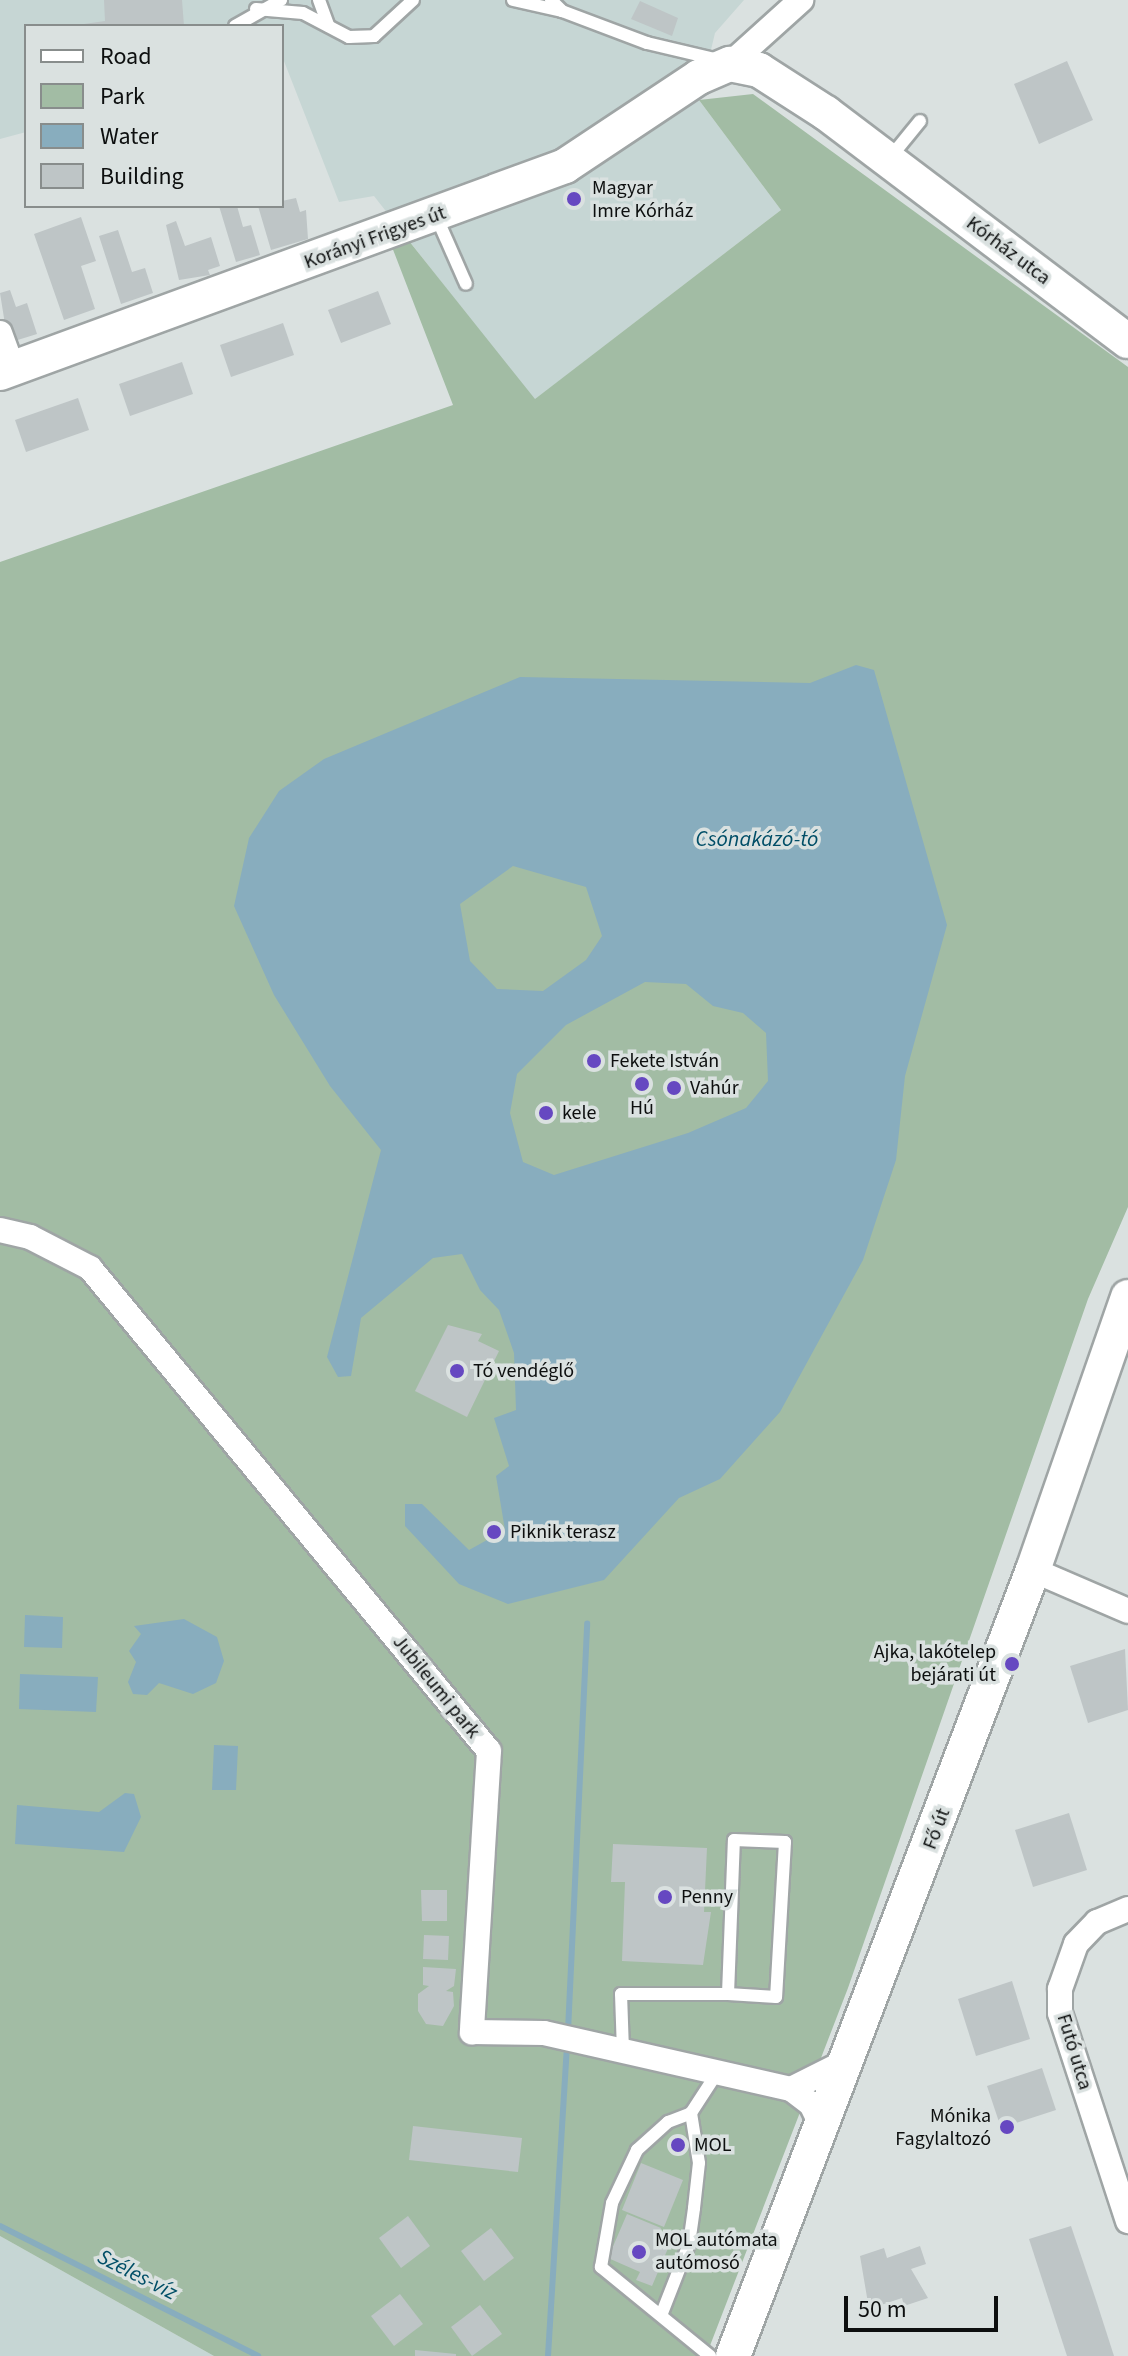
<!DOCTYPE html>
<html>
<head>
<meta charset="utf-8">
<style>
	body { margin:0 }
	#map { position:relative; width:1128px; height:2356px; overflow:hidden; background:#dae1e0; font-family:"Source Sans 3",sans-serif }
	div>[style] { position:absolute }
	.built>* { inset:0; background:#c6d6d4 }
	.green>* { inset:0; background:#a2bca4 }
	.water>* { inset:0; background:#88adbe }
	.stream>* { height:6px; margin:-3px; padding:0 3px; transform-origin:3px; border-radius:3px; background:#88adbe }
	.building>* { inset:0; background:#bec5c6 }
	.roads { filter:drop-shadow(2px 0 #9fa5a5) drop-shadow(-2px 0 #9fa5a5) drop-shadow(0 2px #9fa5a5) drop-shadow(0 -2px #9fa5a5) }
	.service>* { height:12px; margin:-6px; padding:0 6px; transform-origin:6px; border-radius:6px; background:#fff }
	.minor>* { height:24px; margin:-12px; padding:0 12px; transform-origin:12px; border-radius:12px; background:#fff }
	.secondary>* { height:34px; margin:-17px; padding:0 17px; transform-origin:17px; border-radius:17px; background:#fff }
	.dots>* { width:22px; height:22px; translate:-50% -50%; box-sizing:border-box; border:4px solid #dae1e0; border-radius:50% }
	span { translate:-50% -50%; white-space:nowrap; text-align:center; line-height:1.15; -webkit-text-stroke:7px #dae1e0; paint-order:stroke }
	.poi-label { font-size:20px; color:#0d0f0f }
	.left { translate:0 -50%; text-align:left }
	.right { translate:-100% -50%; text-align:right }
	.street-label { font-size:20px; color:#0d0f0f }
	.water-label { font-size:22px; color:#014e67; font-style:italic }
	.legend { position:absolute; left:24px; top:24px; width:260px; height:184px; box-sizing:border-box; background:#dae1e0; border:2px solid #888d8c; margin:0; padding:10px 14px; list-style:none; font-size:24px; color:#0d0f0f }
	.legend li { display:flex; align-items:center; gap:16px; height:40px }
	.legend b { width:40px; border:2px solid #888d8c }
	.scale { position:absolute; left:844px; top:2296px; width:154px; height:36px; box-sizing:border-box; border:4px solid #0d0f0f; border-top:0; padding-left:10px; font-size:24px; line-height:28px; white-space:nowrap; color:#0d0f0f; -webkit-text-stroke:6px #dae1e0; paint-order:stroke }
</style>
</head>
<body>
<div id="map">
	<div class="built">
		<i style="clip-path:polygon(0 0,744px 0,715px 33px,699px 100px,781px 210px,534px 400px,374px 196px,339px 202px,282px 56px,282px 26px,26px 26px,26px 132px,0 139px)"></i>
		<i style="clip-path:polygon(0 2236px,214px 2356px,0 2356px)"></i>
	</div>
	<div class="green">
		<i style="clip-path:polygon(753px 94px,1128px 367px,1128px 1207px,1088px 1299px,848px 1988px,706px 2356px,214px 2356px,0 2236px,0 562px,453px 405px,392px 247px,409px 241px,535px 399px,781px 210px,699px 100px)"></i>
	</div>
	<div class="water">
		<i style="clip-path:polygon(evenodd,856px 665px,874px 670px,947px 925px,905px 1076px,896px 1160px,863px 1260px,780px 1412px,720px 1479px,679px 1498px,604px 1580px,508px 1604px,459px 1584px,405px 1526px,405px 1504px,422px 1504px,469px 1550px,505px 1530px,496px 1476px,509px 1466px,494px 1418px,516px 1410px,514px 1353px,499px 1310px,480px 1290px,462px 1254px,433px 1258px,361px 1318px,351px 1376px,338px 1377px,327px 1357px,381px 1150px,330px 1086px,274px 995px,234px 906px,249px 838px,279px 791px,324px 759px,520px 677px,810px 683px,856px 665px,513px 866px,586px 887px,602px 936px,586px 960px,543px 991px,497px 989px,470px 961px,460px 904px,513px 866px,856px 665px,645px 982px,686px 984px,713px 1006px,743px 1013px,766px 1033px,768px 1081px,746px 1108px,688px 1133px,554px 1175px,523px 1162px,510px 1113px,517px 1074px,566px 1025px,645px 982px)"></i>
		<i style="clip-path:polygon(25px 1615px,63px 1617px,62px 1648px,24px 1647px)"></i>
		<i style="clip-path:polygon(184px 1619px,217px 1637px,224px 1661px,216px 1683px,193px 1694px,159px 1683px,147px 1695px,133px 1694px,128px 1682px,136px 1662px,129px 1651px,141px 1634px,134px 1626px)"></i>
		<i style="clip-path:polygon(20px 1674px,98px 1677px,96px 1712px,19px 1709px)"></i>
		<i style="clip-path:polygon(214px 1745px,238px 1746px,236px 1790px,212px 1790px)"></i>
		<i style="clip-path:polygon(125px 1793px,134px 1794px,141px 1817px,124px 1852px,15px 1844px,17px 1805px,99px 1812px)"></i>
	</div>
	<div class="stream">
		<i style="left:568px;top:2031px;width:408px;rotate:-87.3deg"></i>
		<i style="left:0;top:2226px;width:289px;rotate:26.7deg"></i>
		<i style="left:548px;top:2356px;width:315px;rotate:-86.5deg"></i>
	</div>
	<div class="building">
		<i style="clip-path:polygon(104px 0,182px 0,184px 26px,70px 26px,105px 21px)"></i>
		<i style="clip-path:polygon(640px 1px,678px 18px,672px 36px,631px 19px)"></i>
		<i style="clip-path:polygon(1067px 61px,1093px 120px,1039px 144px,1014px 84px)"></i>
		<i style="clip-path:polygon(296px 198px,300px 212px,306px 210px,308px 239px,271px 250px,258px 206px)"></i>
		<i style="clip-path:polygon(219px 206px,237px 206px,243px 227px,251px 225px,260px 255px,236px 262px)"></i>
		<i style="clip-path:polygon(81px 217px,96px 261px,81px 266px,95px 309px,64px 320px,34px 234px)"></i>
		<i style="clip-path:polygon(176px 221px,185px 246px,211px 237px,220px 266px,208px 270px,210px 275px,179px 280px,166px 225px)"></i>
		<i style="clip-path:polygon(118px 230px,132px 272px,145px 268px,153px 293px,121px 304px,99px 236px)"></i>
		<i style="clip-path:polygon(10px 290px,16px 307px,27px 303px,37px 334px,8px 343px,0 293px)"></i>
		<i style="clip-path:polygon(378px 291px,391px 324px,341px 343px,328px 310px)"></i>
		<i style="clip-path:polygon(283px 323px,294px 355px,231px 377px,220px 345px)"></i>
		<i style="clip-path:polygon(182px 362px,193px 394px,130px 416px,119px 384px)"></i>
		<i style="clip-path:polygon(78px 398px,89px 430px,26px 452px,15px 420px)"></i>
		<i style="clip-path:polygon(448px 1325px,482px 1334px,478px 1341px,499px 1351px,467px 1417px,415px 1391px)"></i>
		<i style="clip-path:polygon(1125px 1649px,1128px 1710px,1088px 1723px,1070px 1666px)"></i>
		<i style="clip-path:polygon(1069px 1813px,1087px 1870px,1033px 1887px,1015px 1830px)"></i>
		<i style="clip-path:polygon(613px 1844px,707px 1848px,704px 1912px,711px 1912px,703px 1965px,622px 1961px,625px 1882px,611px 1882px)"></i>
		<i style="clip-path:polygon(421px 1890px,447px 1890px,447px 1921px,422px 1921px)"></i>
		<i style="clip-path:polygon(424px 1935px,449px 1936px,448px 1960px,423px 1959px)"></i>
		<i style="clip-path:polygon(423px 1967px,456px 1969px,454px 1986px,446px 1991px,453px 1992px,454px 2006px,443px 2026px,426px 2024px,418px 2011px,418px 1994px,429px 1986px,423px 1985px)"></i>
		<i style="clip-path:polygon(1012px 1981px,1030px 2039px,976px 2056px,958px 1999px)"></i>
		<i style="clip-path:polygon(1042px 2068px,1056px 2110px,1001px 2128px,987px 2086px)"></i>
		<i style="clip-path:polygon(413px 2126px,522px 2138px,518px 2172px,409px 2160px)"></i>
		<i style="clip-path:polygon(641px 2163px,683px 2180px,664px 2227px,622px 2210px)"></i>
		<i style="clip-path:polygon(627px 2214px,661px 2228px,656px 2240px,669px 2246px,652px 2286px,636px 2280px,640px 2272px,608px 2258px)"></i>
		<i style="clip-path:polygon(408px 2216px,430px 2246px,401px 2268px,379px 2238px)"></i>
		<i style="clip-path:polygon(1071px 2226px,1096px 2300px,1114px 2356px,1067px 2356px,1029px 2239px)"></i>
		<i style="clip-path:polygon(491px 2228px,514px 2258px,484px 2281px,461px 2251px)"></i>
		<i style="clip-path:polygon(920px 2246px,926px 2264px,911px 2269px,928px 2298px,904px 2306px,902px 2298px,869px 2309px,860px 2256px,884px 2248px,887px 2258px)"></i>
		<i style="clip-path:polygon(400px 2294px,423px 2324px,394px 2346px,371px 2316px)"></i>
		<i style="clip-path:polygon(480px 2305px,502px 2334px,472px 2356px,451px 2327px)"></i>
		<i style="clip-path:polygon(415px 2350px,456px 2354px,456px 2356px,415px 2356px)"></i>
	</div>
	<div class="roads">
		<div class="service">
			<i style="left:319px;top:0;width:27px;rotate:70deg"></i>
			<i style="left:513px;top:0;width:50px;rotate:12.7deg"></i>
			<i style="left:551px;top:0;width:16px;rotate:45deg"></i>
			<i style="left:562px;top:11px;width:91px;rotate:20.6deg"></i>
			<i style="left:647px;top:43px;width:74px;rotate:13.3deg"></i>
			<i style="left:256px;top:9px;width:47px;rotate:4.9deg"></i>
			<i style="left:303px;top:13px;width:52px;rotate:27.6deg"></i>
			<i style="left:349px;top:37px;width:25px;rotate:-2deg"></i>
			<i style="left:374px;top:36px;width:53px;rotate:-42.7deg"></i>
			<i style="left:235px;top:26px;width:53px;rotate:-29.5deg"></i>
			<i style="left:889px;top:159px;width:49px;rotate:-50.8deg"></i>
			<i style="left:436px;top:216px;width:74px;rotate:66.2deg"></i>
			<i style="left:734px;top:1840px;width:51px;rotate:2.2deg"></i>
			<i style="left:785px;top:1842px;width:155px;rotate:93.3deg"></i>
			<i style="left:776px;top:1997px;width:48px;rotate:-176.4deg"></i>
			<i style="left:728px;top:1994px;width:154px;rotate:-87.8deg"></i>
			<i style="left:623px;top:2051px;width:57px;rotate:-92deg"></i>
			<i style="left:621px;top:1994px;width:107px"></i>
			<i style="left:662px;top:2313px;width:74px;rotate:-68.6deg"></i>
			<i style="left:689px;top:2244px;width:36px;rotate:-82deg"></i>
			<i style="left:694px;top:2208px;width:45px;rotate:-83.7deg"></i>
			<i style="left:699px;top:2163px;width:51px;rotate:-99.1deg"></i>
			<i style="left:710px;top:2356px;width:141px;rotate:-140.8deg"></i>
			<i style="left:601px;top:2267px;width:65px;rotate:-80.2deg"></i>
			<i style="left:612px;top:2203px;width:59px;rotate:-64.7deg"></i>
			<i style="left:637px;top:2150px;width:42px;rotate:-42.1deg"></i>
			<i style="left:668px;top:2122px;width:25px;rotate:-21deg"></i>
			<i style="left:691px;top:2113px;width:48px;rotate:-57deg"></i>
		</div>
		<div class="minor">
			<i style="left:730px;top:64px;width:96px;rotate:-42deg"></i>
			<i style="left:0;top:333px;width:38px;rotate:70deg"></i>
			<i style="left:0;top:1230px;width:31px;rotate:13deg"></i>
			<i style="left:30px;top:1237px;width:68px;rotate:27.3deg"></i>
			<i style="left:90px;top:1268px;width:626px;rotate:50.44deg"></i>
			<i style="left:489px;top:1751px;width:282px;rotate:93.5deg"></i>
			<i style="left:472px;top:2032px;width:72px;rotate:0.8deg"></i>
			<i style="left:544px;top:2033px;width:253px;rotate:12.8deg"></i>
			<i style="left:791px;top:2089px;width:25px;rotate:37deg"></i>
			<i style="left:811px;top:2104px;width:25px;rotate:64deg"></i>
			<i style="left:1033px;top:1570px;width:103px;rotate:23.3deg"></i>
			<i style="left:1128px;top:1909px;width:34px;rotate:157deg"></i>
			<i style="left:1097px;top:1922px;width:30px;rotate:134deg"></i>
			<i style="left:1076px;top:1944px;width:48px;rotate:109.6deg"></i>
			<i style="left:1060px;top:1989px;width:24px;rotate:90deg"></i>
			<i style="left:1060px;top:2013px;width:219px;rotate:71.9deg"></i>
			<i style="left:791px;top:2089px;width:63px;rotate:-26.6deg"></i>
		</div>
		<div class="secondary">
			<i style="left:0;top:373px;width:602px;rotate:-20.12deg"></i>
			<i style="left:565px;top:166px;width:161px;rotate:-33.6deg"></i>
			<i style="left:699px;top:77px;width:34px;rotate:-23deg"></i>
			<i style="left:730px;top:64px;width:30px;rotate:12deg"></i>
			<i style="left:759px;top:70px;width:80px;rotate:32.7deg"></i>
			<i style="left:826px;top:113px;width:378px;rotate:37.1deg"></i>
			<i style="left:733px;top:2356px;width:841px;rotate:-69.11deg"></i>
			<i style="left:1033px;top:1570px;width:289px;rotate:-70.8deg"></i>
		</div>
	</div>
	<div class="dots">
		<i style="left:574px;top:199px;background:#6648c1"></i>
		<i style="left:594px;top:1061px;background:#6648c1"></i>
		<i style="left:642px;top:1084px;background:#6648c1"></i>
		<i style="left:674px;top:1088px;background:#6648c1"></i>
		<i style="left:546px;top:1113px;background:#6648c1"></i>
		<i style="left:457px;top:1371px;background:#6648c1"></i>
		<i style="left:494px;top:1532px;background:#6648c1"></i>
		<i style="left:1012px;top:1664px;background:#6648c1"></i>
		<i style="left:665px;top:1897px;background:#6648c1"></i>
		<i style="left:1007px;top:2127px;background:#6648c1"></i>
		<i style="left:678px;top:2145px;background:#6648c1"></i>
		<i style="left:639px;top:2252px;background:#6648c1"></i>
	</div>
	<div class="poi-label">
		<span class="left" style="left:592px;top:200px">Magyar<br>Imre Kórház</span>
		<span class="left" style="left:610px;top:1061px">Fekete István</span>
		<span class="left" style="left:690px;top:1088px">Vahúr</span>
		<span style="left:642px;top:1108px">Hú</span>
		<span class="left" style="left:562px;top:1113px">kele</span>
		<span class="left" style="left:473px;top:1371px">Tó vendéglő</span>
		<span class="left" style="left:510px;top:1532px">Piknik terasz</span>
		<span class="right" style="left:996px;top:1664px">Ajka, lakótelep<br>bejárati út</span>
		<span class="left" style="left:681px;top:1897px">Penny</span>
		<span class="right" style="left:991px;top:2128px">Mónika<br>Fagylaltozó</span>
		<span class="left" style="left:694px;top:2145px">MOL</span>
		<span class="left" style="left:655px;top:2252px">MOL autómata<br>autómosó</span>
	</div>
	<div class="street-label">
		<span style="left:375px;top:238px;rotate:-20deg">Korányi Frigyes út</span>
		<span style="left:1008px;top:251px;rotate:37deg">Kórház utca</span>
		<span style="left:436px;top:1687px;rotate:51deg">Jubileumi park</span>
		<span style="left:937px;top:1829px;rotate:-69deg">Fő út</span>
		<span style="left:1074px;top:2052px;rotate:73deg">Futó utca</span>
	</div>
	<div class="water-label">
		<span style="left:757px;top:840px">Csónakázó-tó</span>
		<span style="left:137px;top:2275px;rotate:27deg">Széles-víz</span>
	</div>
	<ul class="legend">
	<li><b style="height:10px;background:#fff"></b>Road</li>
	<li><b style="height:22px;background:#a2bca4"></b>Park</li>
	<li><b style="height:22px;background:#88adbe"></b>Water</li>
	<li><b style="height:22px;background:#bec5c6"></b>Building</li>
	</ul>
	<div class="scale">50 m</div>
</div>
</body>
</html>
